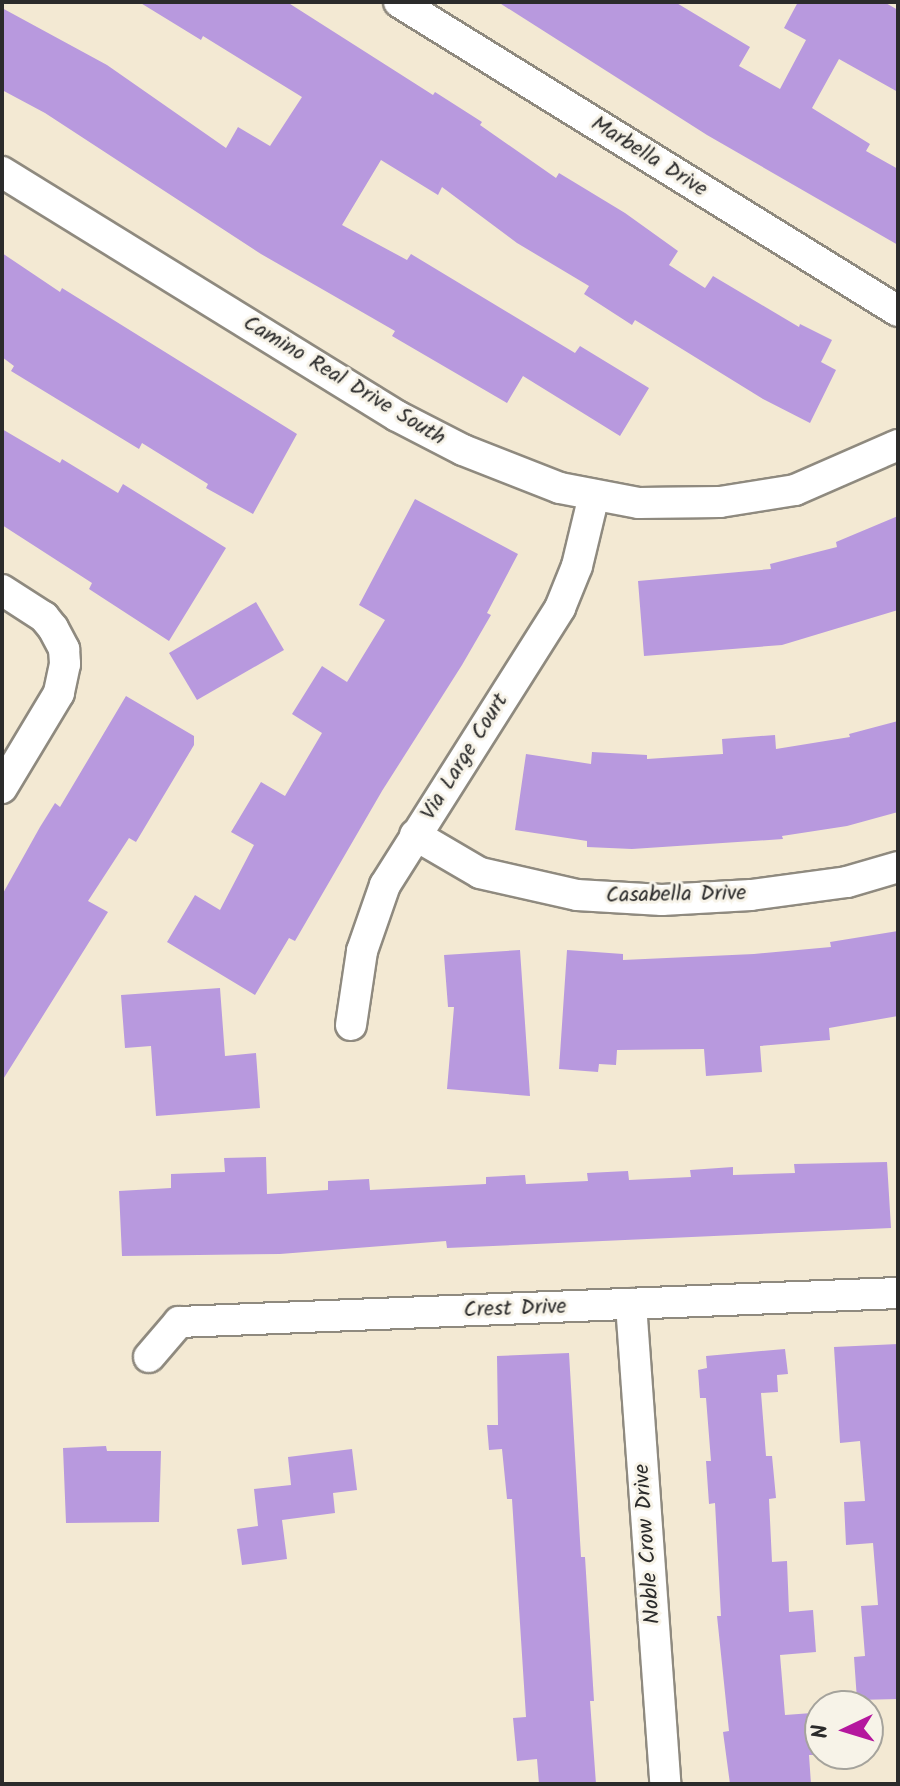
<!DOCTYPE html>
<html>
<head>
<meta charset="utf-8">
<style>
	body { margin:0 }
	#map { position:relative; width:900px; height:1786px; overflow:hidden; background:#f3e9d3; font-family:Kalam,sans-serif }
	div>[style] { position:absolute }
	.building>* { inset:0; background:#b899de }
	.roads { filter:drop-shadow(2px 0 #8f8a7f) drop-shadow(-2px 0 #8f8a7f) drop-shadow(0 2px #8f8a7f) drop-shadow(0 -2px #8f8a7f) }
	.minor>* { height:30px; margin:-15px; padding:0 15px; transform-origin:15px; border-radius:15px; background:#fff }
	span { translate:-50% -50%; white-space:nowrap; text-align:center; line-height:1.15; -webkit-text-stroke:6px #f7f3e8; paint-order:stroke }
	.street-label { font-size:22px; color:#2b2b2b }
	.frame { position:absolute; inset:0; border:4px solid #2b2b2b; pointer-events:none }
	.north { position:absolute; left:804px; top:1690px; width:80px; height:80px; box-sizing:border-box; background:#f7f3e8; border:2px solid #a5a39c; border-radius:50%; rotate:266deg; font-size:22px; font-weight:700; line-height:32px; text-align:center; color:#2b2b2b }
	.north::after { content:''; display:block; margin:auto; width:28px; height:36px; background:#b5179e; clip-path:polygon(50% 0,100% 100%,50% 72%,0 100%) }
</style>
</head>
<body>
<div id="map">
	<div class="building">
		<i style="clip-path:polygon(139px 2px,287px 2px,433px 95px,435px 92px,482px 122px,480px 125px,556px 178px,559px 173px,625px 213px,678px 251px,669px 265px,705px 288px,713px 276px,799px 327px,800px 324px,832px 340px,821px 362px,836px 370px,810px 423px,763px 399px,635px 320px,632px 325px,584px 294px,589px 286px,517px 243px,442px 187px,438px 195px,381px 160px,342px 225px,407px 260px,411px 254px,575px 353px,580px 346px,649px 388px,620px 436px,523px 376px,507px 403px,392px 336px,395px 331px,261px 254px,45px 113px,2px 90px,2px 8px,107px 65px,226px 148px,238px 127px,270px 146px,302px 97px,203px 36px,201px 40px)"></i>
		<i style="clip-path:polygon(498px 2px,675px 2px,750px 47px,739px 66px,780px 89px,806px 40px,784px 28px,798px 2px,884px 2px,898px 10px,898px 92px,839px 59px,812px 108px,870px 144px,866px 151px,898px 169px,898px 245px,707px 135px)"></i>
		<i style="clip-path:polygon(2px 253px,60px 292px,62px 288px,297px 434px,253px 514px,206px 488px,208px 484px,142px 443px,139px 449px,11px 371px,14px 366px,2px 357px)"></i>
		<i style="clip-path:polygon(2px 429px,60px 463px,62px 459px,118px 493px,123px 484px,226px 548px,169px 641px,89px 589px,92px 583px,2px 525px)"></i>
		<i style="clip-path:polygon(415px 499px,518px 554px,487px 613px,491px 615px,462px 665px,382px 791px,295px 941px,289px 938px,255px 995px,167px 942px,195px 895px,220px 910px,254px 845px,231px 832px,261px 782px,285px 796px,322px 733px,292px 714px,322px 666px,347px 682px,385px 620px,359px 605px)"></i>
		<i style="clip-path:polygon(898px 516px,898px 610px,782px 645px,644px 656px,638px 581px,771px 569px,770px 564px,837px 547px,836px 542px)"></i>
		<i style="clip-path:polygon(256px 602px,284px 650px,197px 700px,169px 653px)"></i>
		<i style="clip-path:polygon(126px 696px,194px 736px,194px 745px,136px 842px,129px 838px,88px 901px,108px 912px,2px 1081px,2px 895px,40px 827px,55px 803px,60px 807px)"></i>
		<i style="clip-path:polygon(898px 721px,898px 812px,847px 826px,782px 836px,783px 839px,632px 849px,587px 847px,587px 841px,515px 830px,526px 754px,591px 764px,592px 752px,647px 755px,647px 759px,723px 754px,722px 739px,775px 735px,776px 749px,850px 737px,849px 734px)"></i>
		<i style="clip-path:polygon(898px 931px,898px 1016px,829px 1028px,830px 1040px,760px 1046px,762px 1072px,706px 1076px,704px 1049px,617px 1050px,616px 1065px,599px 1064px,598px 1072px,559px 1069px,567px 950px,623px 954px,623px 960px,754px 954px,831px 947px,830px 942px)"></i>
		<i style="clip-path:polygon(520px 950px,530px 1096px,447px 1089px,454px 1007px,448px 1007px,444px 955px)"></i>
		<i style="clip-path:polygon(220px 988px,225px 1056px,256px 1053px,260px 1108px,156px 1116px,151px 1046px,125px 1048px,121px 995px)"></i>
		<i style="clip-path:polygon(266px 1157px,267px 1194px,328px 1190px,328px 1181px,369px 1179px,370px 1190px,486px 1184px,486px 1177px,525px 1175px,526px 1184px,588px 1181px,587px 1173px,628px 1171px,629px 1180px,691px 1177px,690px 1170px,733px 1167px,733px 1175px,795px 1173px,794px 1164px,887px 1162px,891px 1228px,447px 1248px,446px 1241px,280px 1254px,122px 1256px,119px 1191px,171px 1188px,171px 1174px,225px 1172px,224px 1158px)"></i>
		<i style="clip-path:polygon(898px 1344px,898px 1699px,857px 1700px,854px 1657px,865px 1656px,861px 1606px,878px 1605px,873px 1543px,846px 1545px,844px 1502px,865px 1501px,860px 1441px,840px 1443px,834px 1347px)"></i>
		<i style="clip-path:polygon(785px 1349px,788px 1374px,777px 1375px,778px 1392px,761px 1393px,766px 1456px,772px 1456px,776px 1498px,769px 1499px,772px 1562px,787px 1561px,789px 1612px,813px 1610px,816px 1652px,780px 1655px,785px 1715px,812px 1713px,815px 1755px,809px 1755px,811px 1784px,730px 1784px,723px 1732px,729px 1731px,717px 1616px,721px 1616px,715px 1503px,709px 1504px,706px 1461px,711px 1461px,706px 1398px,700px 1398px,698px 1370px,707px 1368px,706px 1356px)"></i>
		<i style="clip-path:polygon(569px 1353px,581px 1557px,585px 1557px,594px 1701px,590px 1701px,596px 1784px,539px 1784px,537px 1759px,517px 1761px,513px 1718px,526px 1717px,512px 1499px,507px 1499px,502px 1449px,489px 1450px,487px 1425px,498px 1425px,497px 1356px)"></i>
		<i style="clip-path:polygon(106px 1446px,107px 1451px,161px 1451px,159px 1522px,66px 1523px,63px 1448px)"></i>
		<i style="clip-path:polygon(352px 1449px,357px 1490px,333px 1493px,335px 1513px,282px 1520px,287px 1559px,242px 1565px,237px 1529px,258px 1526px,254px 1489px,291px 1485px,288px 1457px)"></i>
	</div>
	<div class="roads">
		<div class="minor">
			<i style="left:399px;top:2px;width:587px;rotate:31.77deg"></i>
			<i style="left:2px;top:172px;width:464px;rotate:31.7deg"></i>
			<i style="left:397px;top:416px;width:74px;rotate:27.3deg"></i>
			<i style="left:463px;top:450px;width:104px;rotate:21.4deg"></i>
			<i style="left:560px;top:488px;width:80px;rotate:10.8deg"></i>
			<i style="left:639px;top:503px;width:81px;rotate:-0.7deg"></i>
			<i style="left:720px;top:502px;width:76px;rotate:-9.1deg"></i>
			<i style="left:795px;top:490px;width:112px;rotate:-23.6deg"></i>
			<i style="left:2px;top:590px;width:50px;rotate:32.7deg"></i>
			<i style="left:44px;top:617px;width:14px;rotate:51deg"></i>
			<i style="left:53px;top:628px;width:24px;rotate:62deg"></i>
			<i style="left:64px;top:649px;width:15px;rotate:86deg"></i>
			<i style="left:65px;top:664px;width:30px;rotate:102deg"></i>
			<i style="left:59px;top:693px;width:111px;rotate:121deg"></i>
			<i style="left:415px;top:835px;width:75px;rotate:30.3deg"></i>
			<i style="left:480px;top:873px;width:99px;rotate:12.8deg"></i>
			<i style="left:577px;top:895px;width:85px;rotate:3.4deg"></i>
			<i style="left:662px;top:900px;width:89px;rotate:-3.2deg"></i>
			<i style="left:751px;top:895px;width:97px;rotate:-7.7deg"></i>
			<i style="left:847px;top:882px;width:53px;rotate:-16.4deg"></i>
			<i style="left:351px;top:1025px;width:75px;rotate:-81.5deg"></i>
			<i style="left:362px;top:951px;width:70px;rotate:-70.8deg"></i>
			<i style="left:385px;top:885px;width:328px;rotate:-57.7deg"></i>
			<i style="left:560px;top:608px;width:45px;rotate:-68deg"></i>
			<i style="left:577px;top:566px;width:73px;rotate:-76.5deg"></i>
			<i style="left:631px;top:1304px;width:481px;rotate:85.9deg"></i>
			<i style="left:149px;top:1357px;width:46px;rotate:-49.4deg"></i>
			<i style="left:179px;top:1322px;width:720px;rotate:-2.31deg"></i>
		</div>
	</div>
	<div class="street-label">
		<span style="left:649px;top:157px;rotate:32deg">Marbella Drive</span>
		<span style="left:344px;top:381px;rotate:31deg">Camino Real Drive South</span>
		<span style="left:465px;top:757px;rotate:-58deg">Via Large Court</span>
		<span style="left:676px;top:895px;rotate:-1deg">Casabella Drive</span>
		<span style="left:515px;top:1309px;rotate:-2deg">Crest Drive</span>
		<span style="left:648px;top:1544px;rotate:-94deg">Noble Crow Drive</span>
	</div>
	<div class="frame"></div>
	<div class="north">N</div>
</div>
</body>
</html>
